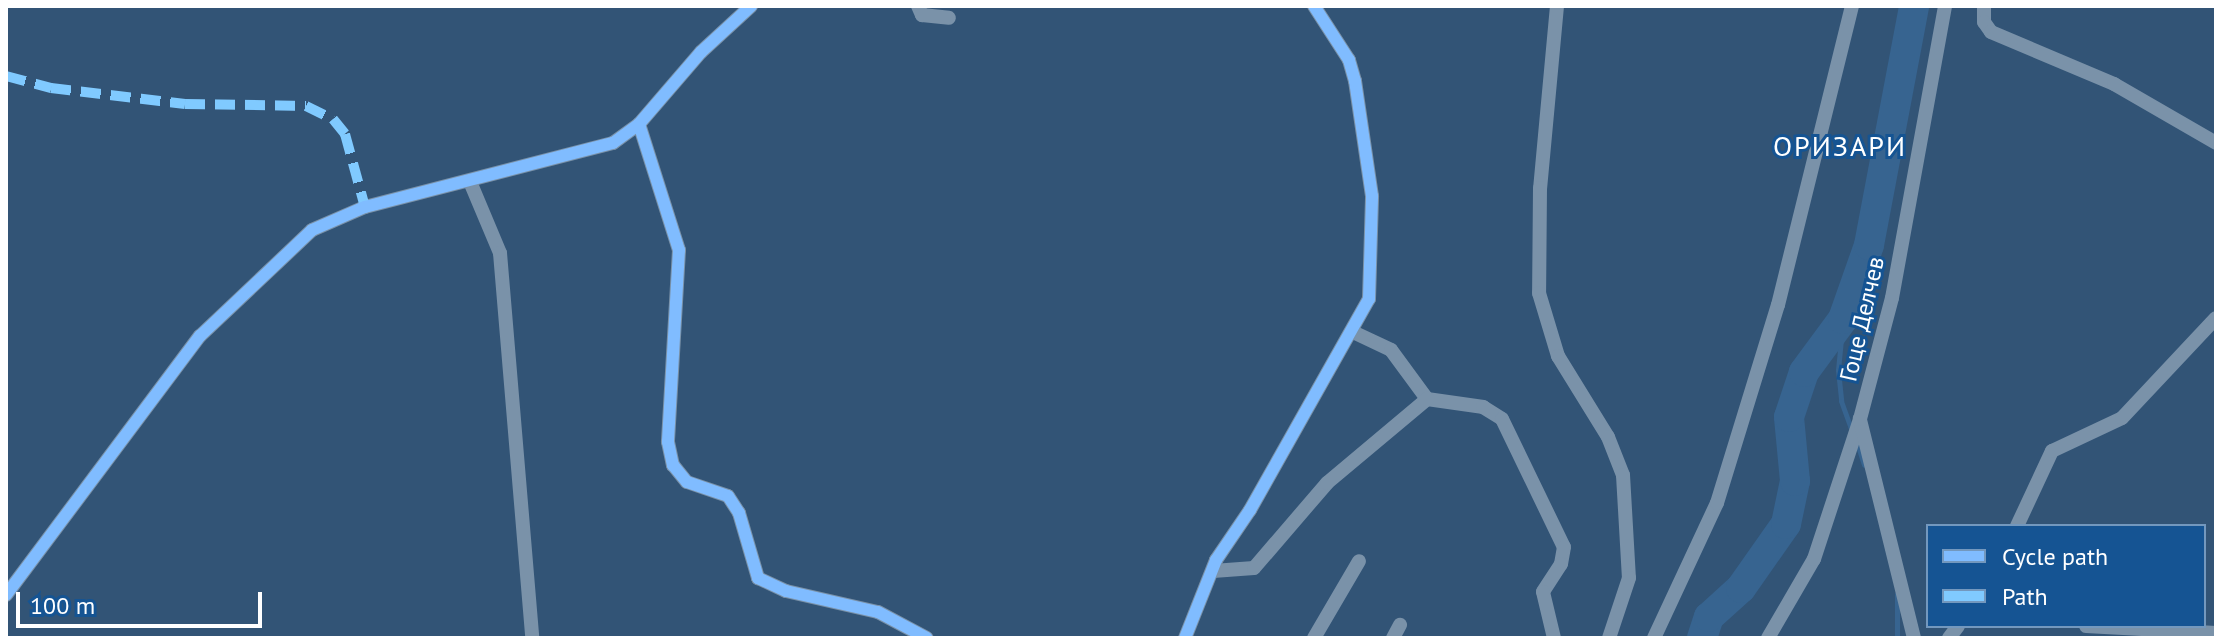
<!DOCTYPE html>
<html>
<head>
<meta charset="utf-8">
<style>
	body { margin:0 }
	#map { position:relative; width:2222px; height:644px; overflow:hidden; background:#325476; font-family:"PT Sans",sans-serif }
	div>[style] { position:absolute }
	.stream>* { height:5px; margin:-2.5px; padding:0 2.5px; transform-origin:2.5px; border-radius:2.5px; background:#376490 }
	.river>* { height:30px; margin:-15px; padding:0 15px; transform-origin:15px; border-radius:15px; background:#376490 }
	.minor>* { height:14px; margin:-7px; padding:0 7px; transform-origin:7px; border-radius:7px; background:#7a92a9 }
	.quiet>* { height:10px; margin-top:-5px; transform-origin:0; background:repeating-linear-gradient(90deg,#80caff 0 20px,transparent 0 30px) }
	.cycleway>* { height:12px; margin:-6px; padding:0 6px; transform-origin:6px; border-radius:6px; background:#80bcff }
	span { translate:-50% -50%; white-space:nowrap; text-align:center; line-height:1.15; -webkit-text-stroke:6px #155493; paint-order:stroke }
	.street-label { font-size:24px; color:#fff }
	.quarter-label { font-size:28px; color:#fff; letter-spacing:2px }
	.frame { position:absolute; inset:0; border:8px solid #fff; pointer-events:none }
	.legend { position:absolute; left:1926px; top:524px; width:280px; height:104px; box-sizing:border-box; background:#155493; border:2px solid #7398be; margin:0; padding:10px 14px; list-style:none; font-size:24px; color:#fff }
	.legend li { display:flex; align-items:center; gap:16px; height:40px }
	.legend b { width:40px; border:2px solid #7398be }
	.scale { position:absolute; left:16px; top:592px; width:246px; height:36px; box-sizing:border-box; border:4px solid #fff; border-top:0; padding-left:10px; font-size:24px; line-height:28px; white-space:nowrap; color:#fff; -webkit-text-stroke:6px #155493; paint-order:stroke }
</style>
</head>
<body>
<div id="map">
	<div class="stream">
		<i style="left:1843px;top:319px;width:51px;rotate:95.6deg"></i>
		<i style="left:1838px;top:370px;width:31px;rotate:84deg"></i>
		<i style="left:1841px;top:401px;width:32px;rotate:70deg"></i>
		<i style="left:1856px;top:440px;width:26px;rotate:72deg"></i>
		<i style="left:1897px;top:638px;width:44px;rotate:-90deg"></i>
	</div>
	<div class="river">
		<i style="left:1702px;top:638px;width:22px;rotate:-72deg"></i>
		<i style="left:1709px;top:617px;width:43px;rotate:-42.2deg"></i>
		<i style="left:1741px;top:588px;width:78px;rotate:-54.9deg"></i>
		<i style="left:1786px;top:524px;width:44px;rotate:-78.2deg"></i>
		<i style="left:1795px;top:481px;width:64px;rotate:-95.4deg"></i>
		<i style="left:1789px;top:417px;width:47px;rotate:-71.6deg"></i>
		<i style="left:1804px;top:372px;width:66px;rotate:-53.7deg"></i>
		<i style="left:1843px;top:319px;width:78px;rotate:-70.6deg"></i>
		<i style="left:1869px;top:245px;width:243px;rotate:-79.3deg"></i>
	</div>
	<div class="minor">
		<i style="left:918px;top:6px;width:10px;rotate:66deg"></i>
		<i style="left:922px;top:15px;width:27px;rotate:6deg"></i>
		<i style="left:1557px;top:6px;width:183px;rotate:95.3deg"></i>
		<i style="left:1540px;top:188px;width:105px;rotate:90.5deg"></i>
		<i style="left:1539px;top:293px;width:66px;rotate:73.2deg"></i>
		<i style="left:1558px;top:356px;width:95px;rotate:58.3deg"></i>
		<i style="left:1608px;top:437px;width:41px;rotate:68.5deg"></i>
		<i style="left:1623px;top:475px;width:103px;rotate:86.7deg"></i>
		<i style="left:1629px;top:578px;width:63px;rotate:108.4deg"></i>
		<i style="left:1984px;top:6px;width:16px;rotate:90deg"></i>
		<i style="left:1984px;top:22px;width:12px;rotate:55deg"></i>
		<i style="left:1991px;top:32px;width:134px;rotate:22.9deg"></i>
		<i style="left:2114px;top:84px;width:118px;rotate:30deg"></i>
		<i style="left:639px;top:124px;width:132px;rotate:72.4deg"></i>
		<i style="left:679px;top:250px;width:192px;rotate:93.3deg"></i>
		<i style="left:668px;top:442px;width:24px;rotate:78deg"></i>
		<i style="left:673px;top:465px;width:22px;rotate:51deg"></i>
		<i style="left:687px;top:482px;width:43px;rotate:18.9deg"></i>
		<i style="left:728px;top:496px;width:20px;rotate:57deg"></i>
		<i style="left:739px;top:513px;width:68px;rotate:73.7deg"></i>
		<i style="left:758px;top:578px;width:31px;rotate:25deg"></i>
		<i style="left:786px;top:591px;width:94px;rotate:12.9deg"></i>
		<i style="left:878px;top:612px;width:55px;rotate:28deg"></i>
		<i style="left:471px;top:184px;width:75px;rotate:67.2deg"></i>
		<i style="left:500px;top:253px;width:386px;rotate:85.2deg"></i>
		<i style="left:1353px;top:332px;width:42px;rotate:25.3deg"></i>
		<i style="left:1391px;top:350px;width:61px;rotate:53.7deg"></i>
		<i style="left:1427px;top:399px;width:57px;rotate:8.1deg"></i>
		<i style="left:1483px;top:407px;width:22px;rotate:32deg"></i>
		<i style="left:1502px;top:419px;width:142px;rotate:64.2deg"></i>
		<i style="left:1564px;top:547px;width:17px;rotate:100deg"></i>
		<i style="left:1561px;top:564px;width:33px;rotate:123deg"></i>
		<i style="left:1543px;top:592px;width:47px;rotate:76.6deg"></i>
		<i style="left:2017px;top:526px;width:83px;rotate:-65deg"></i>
		<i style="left:2052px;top:451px;width:77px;rotate:-25.2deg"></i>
		<i style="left:2122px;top:418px;width:137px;rotate:-46.8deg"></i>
		<i style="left:1213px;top:571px;width:41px;rotate:-4.2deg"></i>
		<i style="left:1254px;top:568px;width:112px;rotate:-49.3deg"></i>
		<i style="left:1327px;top:483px;width:131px;rotate:-40deg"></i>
		<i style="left:6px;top:595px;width:324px;rotate:-53.2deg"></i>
		<i style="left:200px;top:336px;width:154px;rotate:-43.4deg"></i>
		<i style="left:312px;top:230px;width:58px;rotate:-23.5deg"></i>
		<i style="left:365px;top:207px;width:256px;rotate:-14.5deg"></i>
		<i style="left:613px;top:143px;width:32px;rotate:-36deg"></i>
		<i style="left:639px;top:124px;width:95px;rotate:-49.3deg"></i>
		<i style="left:701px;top:52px;width:68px;rotate:-42.6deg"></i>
		<i style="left:2086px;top:626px;width:130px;rotate:3.1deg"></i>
		<i style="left:1185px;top:638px;width:84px;rotate:-68.3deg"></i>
		<i style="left:1216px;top:560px;width:60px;rotate:-55.8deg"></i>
		<i style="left:1250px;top:510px;width:242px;rotate:-60.6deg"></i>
		<i style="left:1369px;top:299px;width:103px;rotate:-88.3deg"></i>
		<i style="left:1372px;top:196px;width:116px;rotate:-98.4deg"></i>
		<i style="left:1355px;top:81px;width:22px;rotate:-106deg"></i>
		<i style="left:1349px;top:60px;width:64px;rotate:-122.9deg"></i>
		<i style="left:1314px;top:638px;width:89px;rotate:-59.7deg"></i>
		<i style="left:1393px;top:638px;width:15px;rotate:-62deg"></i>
		<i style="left:1654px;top:638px;width:149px;rotate:-65deg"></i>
		<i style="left:1717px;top:503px;width:207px;rotate:-72.9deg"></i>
		<i style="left:1778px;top:305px;width:308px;rotate:-76.1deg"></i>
		<i style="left:1768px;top:638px;width:91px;rotate:-59.8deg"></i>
		<i style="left:1814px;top:559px;width:144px;rotate:-71.8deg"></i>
		<i style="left:1914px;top:638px;width:226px;rotate:-103.9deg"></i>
		<i style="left:1860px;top:419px;width:125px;rotate:-75.2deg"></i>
		<i style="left:1892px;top:298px;width:297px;rotate:-79.7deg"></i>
		<i style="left:1949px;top:638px;width:15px;rotate:-53deg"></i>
	</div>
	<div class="quiet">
		<i style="left:6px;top:76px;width:47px;rotate:14.9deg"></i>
		<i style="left:51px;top:88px;width:135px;rotate:6.8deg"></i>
		<i style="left:185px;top:104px;width:121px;rotate:0.9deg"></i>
		<i style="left:306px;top:106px;width:30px;rotate:26deg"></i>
		<i style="left:333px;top:119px;width:19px;rotate:51deg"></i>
		<i style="left:345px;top:134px;width:76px;rotate:74.7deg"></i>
	</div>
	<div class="cycleway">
		<i style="left:639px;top:124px;width:132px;rotate:72.4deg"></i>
		<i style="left:679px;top:250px;width:192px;rotate:93.3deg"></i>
		<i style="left:668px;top:442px;width:24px;rotate:78deg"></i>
		<i style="left:673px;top:465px;width:22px;rotate:51deg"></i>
		<i style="left:687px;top:482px;width:43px;rotate:18.9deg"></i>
		<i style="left:728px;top:496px;width:20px;rotate:57deg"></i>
		<i style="left:739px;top:513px;width:68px;rotate:73.7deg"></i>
		<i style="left:758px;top:578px;width:31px;rotate:25deg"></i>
		<i style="left:786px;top:591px;width:94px;rotate:12.9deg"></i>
		<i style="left:878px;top:612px;width:55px;rotate:28deg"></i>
		<i style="left:6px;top:595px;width:324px;rotate:-53.2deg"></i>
		<i style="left:200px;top:336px;width:154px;rotate:-43.4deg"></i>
		<i style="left:312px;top:230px;width:58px;rotate:-23.5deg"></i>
		<i style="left:365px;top:207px;width:256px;rotate:-14.5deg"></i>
		<i style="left:613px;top:143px;width:32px;rotate:-36deg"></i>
		<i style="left:639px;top:124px;width:95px;rotate:-49.3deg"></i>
		<i style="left:701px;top:52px;width:68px;rotate:-42.6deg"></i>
		<i style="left:1185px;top:638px;width:84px;rotate:-68.3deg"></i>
		<i style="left:1216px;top:560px;width:60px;rotate:-55.8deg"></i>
		<i style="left:1250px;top:510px;width:242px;rotate:-60.6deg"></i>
		<i style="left:1369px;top:299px;width:103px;rotate:-88.3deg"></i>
		<i style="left:1372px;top:196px;width:116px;rotate:-98.4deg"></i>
		<i style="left:1355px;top:81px;width:22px;rotate:-106deg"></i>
		<i style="left:1349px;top:60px;width:64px;rotate:-122.9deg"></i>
	</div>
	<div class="street-label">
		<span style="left:1862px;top:319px;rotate:-77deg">Гоце Делчев</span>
	</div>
	<div class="quarter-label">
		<span style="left:1840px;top:146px">ОРИЗАРИ</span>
	</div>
	<div class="frame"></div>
	<ul class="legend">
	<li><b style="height:10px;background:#80bcff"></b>Cycle path</li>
	<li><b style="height:10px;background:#80caff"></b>Path</li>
	</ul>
	<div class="scale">100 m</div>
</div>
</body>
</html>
